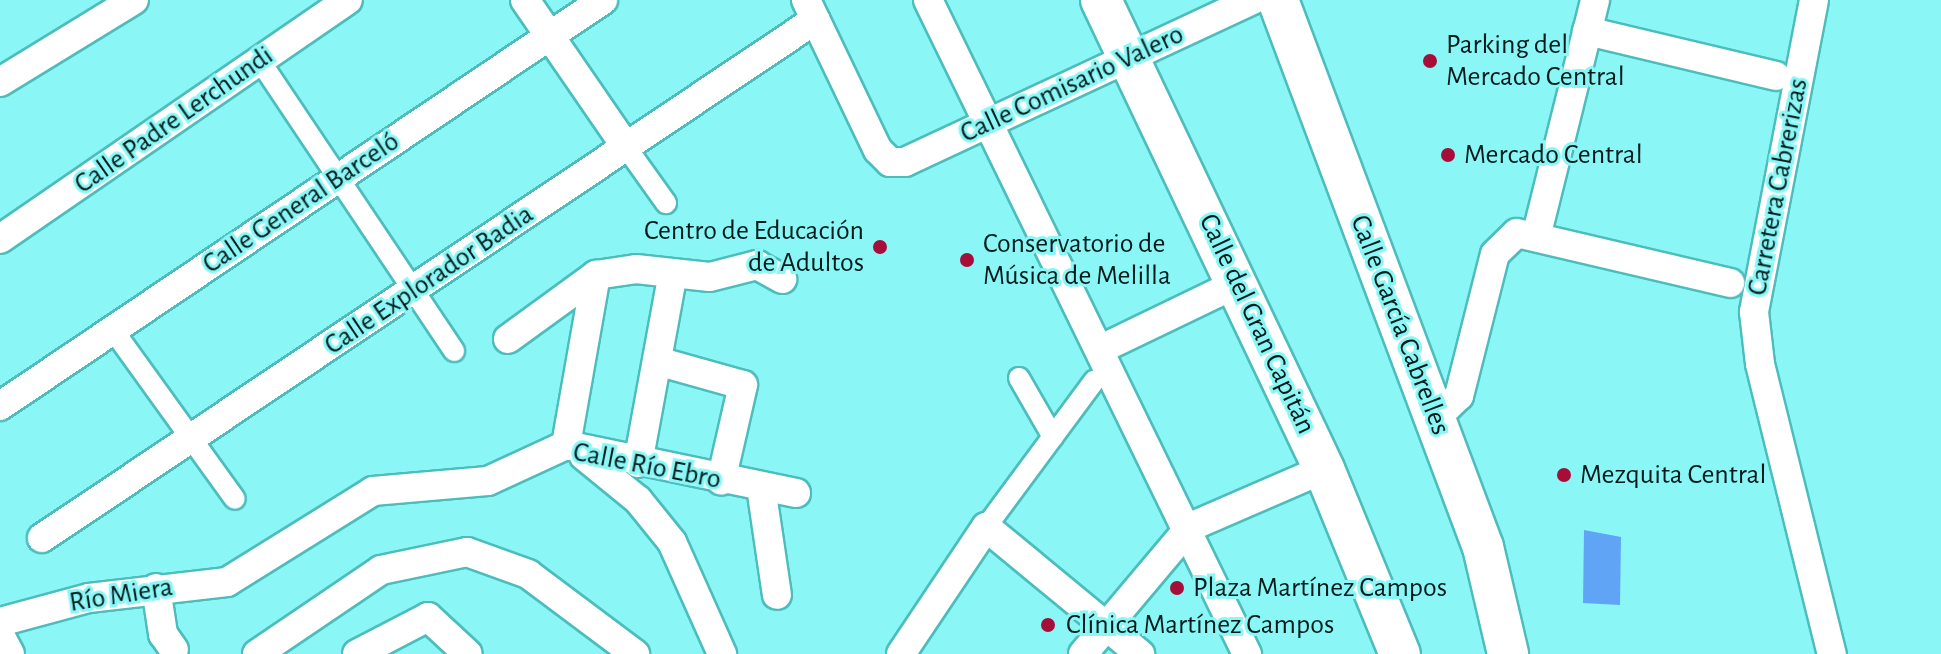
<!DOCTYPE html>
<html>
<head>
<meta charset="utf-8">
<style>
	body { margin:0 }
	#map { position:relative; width:1941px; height:654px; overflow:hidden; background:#8af7f6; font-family:"Alegreya Sans",sans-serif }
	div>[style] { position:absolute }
	.water>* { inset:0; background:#60a4f6 }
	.roads { filter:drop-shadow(2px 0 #4cbdbc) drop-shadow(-2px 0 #4cbdbc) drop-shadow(0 2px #4cbdbc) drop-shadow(0 -2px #4cbdbc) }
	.pedestrian>* { height:20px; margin:-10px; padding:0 10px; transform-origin:10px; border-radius:10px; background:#fff }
	.minor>* { height:28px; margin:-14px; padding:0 14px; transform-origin:14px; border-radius:14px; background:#fff }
	.secondary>* { height:40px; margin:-20px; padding:0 20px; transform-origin:20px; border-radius:20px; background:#fff }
	.dots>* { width:22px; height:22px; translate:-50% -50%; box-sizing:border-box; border:4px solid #8af7f6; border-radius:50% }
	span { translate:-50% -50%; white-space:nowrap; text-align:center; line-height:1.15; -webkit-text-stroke:6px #8af7f6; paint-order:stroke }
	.poi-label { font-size:28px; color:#031b1b }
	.left { translate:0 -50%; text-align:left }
	.right { translate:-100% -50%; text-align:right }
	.street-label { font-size:28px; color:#031b1b }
</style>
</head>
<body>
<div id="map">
	<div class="water">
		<i style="clip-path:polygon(1584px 530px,1621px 537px,1620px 605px,1583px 603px)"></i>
	</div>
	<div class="roads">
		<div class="pedestrian">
			<i style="left:260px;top:61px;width:349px;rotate:56.2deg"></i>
			<i style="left:626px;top:147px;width:69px;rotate:54.5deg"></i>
			<i style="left:113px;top:330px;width:208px;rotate:54.2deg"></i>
			<i style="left:1019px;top:378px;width:68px;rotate:60deg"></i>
			<i style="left:986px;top:527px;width:182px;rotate:-53.5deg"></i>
		</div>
		<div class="minor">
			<i style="left:525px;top:0;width:178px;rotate:55.5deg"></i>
			<i style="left:806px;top:0;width:166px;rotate:64.4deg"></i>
			<i style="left:878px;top:150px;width:17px;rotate:45deg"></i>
			<i style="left:890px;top:162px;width:15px"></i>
			<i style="left:905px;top:162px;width:384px;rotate:-25deg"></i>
			<i style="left:928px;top:0;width:728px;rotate:64deg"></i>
			<i style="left:1814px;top:0;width:318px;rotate:100.9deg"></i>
			<i style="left:1754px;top:312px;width:52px;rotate:83.4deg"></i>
			<i style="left:1760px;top:364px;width:299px;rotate:76.1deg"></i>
			<i style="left:1587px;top:31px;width:194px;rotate:13.4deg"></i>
			<i style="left:0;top:82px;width:157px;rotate:-31.5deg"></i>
			<i style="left:1537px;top:233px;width:240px;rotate:-76deg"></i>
			<i style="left:0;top:239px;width:422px;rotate:-34.5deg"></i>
			<i style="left:508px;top:339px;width:109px;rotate:-36deg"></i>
			<i style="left:596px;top:275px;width:40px;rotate:-8.5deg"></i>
			<i style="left:636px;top:269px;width:74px;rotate:6.2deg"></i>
			<i style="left:710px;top:277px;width:49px;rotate:-14.3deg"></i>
			<i style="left:757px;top:265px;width:29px;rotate:29deg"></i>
			<i style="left:1103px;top:348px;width:150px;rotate:-25.7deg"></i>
			<i style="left:657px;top:361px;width:89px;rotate:15.6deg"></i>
			<i style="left:743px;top:385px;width:98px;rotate:102.9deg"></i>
			<i style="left:0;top:406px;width:727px;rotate:-33.95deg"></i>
			<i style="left:1436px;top:418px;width:32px;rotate:-44deg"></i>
			<i style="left:1459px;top:396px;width:146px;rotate:-75.8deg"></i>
			<i style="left:1495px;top:254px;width:30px;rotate:-44deg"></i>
			<i style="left:1517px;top:233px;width:219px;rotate:13.2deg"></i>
			<i style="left:566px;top:445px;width:173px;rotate:-80deg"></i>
			<i style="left:584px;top:456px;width:70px;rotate:39.2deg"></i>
			<i style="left:638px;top:500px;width:54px;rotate:51deg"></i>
			<i style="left:672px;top:542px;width:123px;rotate:65.9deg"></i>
			<i style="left:638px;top:463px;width:193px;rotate:-79.6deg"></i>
			<i style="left:761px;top:487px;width:109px;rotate:81.6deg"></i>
			<i style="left:42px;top:538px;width:931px;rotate:-33.83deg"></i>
			<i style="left:156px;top:588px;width:47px;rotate:81.3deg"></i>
			<i style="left:163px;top:634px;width:19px;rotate:55deg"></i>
			<i style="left:0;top:622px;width:92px;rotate:-15.1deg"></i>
			<i style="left:89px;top:598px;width:139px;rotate:-6.6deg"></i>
			<i style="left:227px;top:582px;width:172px;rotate:-31.9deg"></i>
			<i style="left:373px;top:491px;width:115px;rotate:-5deg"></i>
			<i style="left:488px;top:481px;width:86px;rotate:-24.8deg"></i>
			<i style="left:566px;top:445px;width:235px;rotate:11.8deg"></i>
			<i style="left:0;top:635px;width:21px;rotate:62deg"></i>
			<i style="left:257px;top:654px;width:150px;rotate:-34.1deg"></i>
			<i style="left:381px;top:570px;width:88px;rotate:-11.8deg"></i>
			<i style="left:467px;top:552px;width:65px;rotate:19.8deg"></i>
			<i style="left:528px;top:574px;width:134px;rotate:36.8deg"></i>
			<i style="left:357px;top:654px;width:80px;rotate:-27.5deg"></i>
			<i style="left:428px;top:617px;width:54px;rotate:42.8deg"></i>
			<i style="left:901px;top:654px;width:153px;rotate:-56.2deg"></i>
			<i style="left:986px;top:527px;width:200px;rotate:39.5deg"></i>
			<i style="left:1083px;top:654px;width:166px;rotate:-49.9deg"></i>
			<i style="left:1190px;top:527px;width:146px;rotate:-23.4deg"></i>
		</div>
		<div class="secondary">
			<i style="left:1101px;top:0;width:519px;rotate:64.57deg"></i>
			<i style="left:1324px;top:469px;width:200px;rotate:67.7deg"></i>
			<i style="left:1278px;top:0;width:584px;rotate:69.46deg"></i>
			<i style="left:1483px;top:547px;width:110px;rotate:76.8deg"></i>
		</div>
	</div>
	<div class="dots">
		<i style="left:1430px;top:61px;background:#a60d39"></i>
		<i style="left:1448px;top:155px;background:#a60d39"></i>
		<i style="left:880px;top:247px;background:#a60d39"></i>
		<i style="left:967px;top:260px;background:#a60d39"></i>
		<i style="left:1564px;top:475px;background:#a60d39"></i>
		<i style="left:1177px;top:588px;background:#a60d39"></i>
		<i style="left:1048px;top:625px;background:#a60d39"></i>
	</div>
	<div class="poi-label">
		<span class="left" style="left:1446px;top:61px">Parking del<br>Mercado Central</span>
		<span class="left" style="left:1464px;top:155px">Mercado Central</span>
		<span class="right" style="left:864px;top:247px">Centro de Educación<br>de Adultos</span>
		<span class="left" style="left:983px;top:260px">Conservatorio de<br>Música de Melilla</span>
		<span class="left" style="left:1580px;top:475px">Mezquita Central</span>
		<span class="left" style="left:1193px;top:588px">Plaza Martínez Campos</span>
		<span class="left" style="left:1066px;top:625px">Clínica Martínez Campos</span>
	</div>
	<div class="street-label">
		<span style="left:1072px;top:84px;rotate:-25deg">Calle Comisario Valero</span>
		<span style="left:174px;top:120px;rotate:-35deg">Calle Padre Lerchundi</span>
		<span style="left:1778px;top:187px;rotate:-79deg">Carretera Cabrerizas</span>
		<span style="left:301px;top:203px;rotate:-34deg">Calle General Barceló</span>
		<span style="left:429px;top:280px;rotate:-34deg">Calle Explorador Badia</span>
		<span style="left:1257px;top:324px;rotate:65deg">Calle del Gran Capitán</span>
		<span style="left:1400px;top:325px;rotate:69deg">Calle García Cabrelles</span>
		<span style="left:647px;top:466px;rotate:11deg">Calle Río Ebro</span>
		<span style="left:121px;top:595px;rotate:-9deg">Río Miera</span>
	</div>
</div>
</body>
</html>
